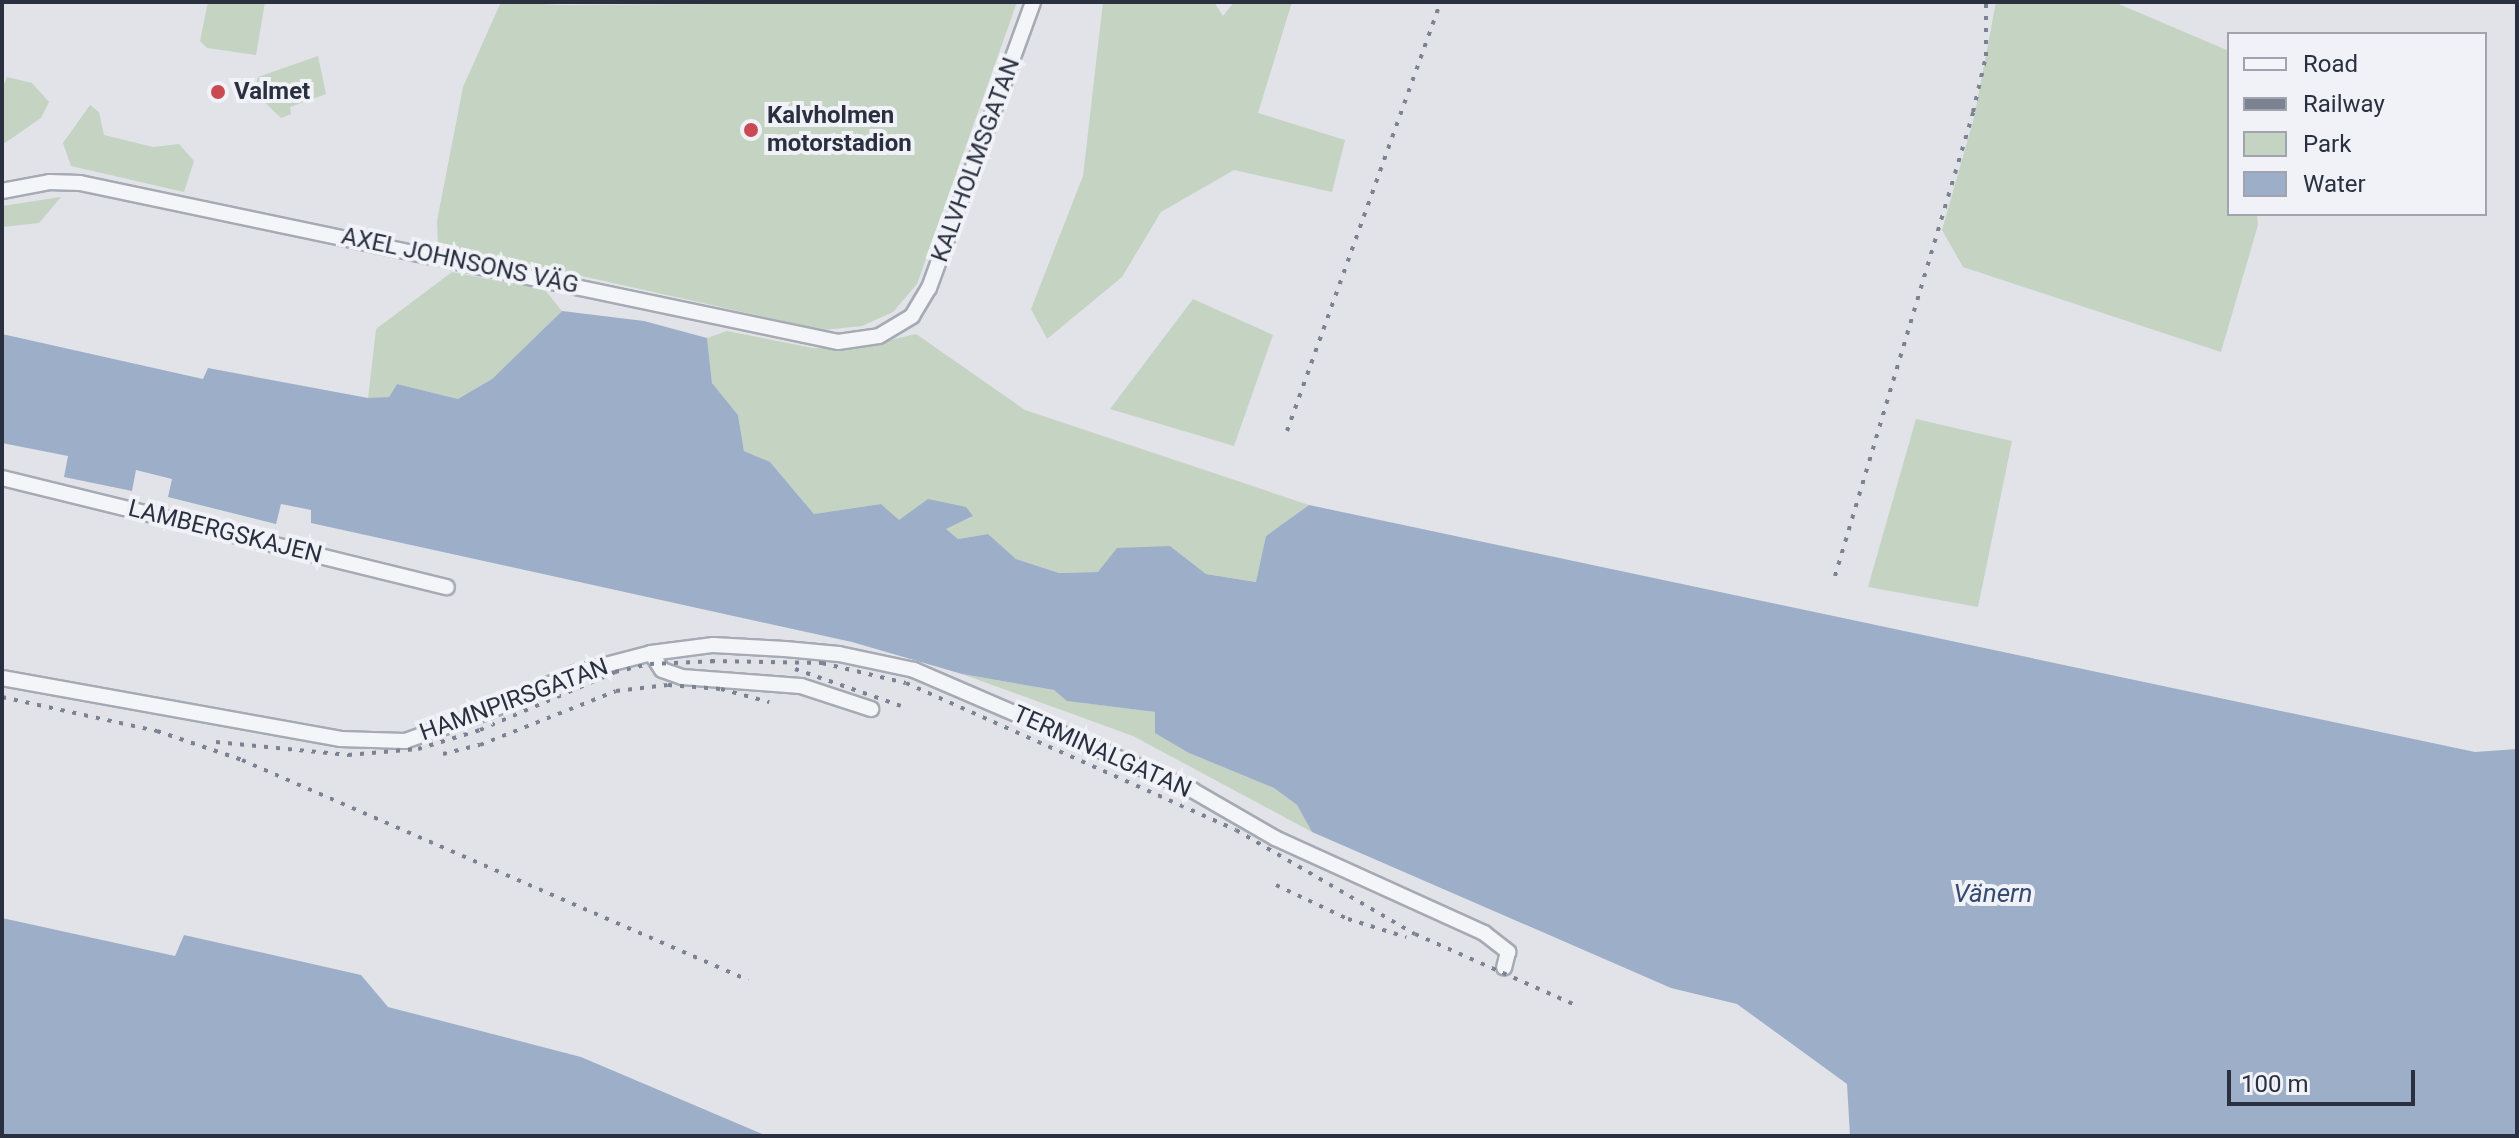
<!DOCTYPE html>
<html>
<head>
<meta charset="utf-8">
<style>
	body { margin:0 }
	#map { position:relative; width:2519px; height:1138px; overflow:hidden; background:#e1e3e9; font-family:Roboto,sans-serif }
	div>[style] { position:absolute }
	.green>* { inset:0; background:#c5d3c2 }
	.water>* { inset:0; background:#9daec8 }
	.roads { filter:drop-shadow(2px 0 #a6aab3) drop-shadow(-2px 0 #a6aab3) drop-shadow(0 2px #a6aab3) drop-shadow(0 -2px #a6aab3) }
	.minor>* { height:14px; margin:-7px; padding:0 7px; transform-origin:7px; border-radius:7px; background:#f4f5f8 }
	.rail>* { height:4px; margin-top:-2px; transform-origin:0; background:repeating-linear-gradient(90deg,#7b8292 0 4px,transparent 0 12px) }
	.dots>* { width:22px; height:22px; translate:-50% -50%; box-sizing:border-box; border:4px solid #f0f2f7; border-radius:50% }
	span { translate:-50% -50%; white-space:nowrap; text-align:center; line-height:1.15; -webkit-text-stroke:8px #f0f2f7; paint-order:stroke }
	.poi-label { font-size:24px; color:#2a3040; font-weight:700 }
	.left { translate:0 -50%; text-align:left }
	.street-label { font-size:24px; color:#2a3040 }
	.water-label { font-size:26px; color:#354b73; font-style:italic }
	.frame { position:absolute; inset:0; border:4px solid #2a3040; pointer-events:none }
	.legend { position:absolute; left:2227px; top:32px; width:260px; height:184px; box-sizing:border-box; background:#f0f2f7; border:2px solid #a1a4ae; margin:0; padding:10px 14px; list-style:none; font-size:24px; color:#2a3040 }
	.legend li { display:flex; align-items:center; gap:16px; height:40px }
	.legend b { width:40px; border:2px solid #a1a4ae }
	.scale { position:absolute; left:2227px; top:1070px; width:188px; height:36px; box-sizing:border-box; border:4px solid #2a3040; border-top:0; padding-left:10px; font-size:24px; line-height:28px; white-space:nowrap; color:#2a3040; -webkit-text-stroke:6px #f0f2f7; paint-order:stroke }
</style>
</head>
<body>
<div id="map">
	<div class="green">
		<i style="clip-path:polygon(208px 2px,265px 2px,256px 55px,207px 48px,200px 41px)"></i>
		<i style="clip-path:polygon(501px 2px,560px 5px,1017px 2px,917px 284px,893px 312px,862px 326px,824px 330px,438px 244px,437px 221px,463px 87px)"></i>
		<i style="clip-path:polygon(1103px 2px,1214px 2px,1223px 16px,1234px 2px,1292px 2px,1258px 113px,1345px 140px,1332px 192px,1234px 170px,1161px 212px,1122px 277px,1047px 339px,1031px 309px,1083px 176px)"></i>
		<i style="clip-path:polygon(1996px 2px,2114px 2px,2229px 51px,2229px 214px,2257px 214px,2258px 225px,2221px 352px,1963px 267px,1942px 230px,1974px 118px)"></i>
		<i style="clip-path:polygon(318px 56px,326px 94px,290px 107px,291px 114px,281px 118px,254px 92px,258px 77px)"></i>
		<i style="clip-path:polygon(7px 77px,32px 83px,49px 102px,41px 118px,2px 145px,2px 89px)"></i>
		<i style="clip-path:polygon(90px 105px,99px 112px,104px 135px,153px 147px,179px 144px,194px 161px,184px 192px,71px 166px,63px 143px)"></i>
		<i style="clip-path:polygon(61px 197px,39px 223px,2px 227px,2px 206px)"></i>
		<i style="clip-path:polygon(452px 272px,545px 290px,562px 311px,492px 379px,458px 399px,397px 384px,389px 397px,368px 399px,376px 329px)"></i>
		<i style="clip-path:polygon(1193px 299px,1273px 335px,1234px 446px,1110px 409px)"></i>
		<i style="clip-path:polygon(727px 331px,813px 348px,860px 347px,916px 334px,1025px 410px,1309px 505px,1266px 536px,1257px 582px,1206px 574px,1170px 546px,1098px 572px,1059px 573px,1016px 559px,988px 534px,958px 539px,945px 529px,972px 517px,898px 520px,881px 504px,814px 514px,770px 462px,744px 451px,738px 415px,712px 383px,707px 338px)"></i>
		<i style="clip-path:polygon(1916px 419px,2012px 441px,1978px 607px,1868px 587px)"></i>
		<i style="clip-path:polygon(962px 674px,1054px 690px,1068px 701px,1155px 712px,1189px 753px,1274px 788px,1297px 805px,1312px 832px,1133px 736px)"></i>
	</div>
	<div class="water">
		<i style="clip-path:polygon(562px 311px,644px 321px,707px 338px,712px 383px,738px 415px,744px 451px,770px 462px,814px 514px,881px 504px,899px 520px,928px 499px,966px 507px,973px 516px,946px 529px,958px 539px,988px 534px,1016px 559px,1059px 573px,1098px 572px,1117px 548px,1170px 546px,1206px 574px,1256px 582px,1266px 536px,1309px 505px,2475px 752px,2517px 749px,2517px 1136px,1850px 1136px,1847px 1084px,1737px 1004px,1671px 988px,1312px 832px,1297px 805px,1274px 788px,1189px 753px,1155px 733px,1155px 712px,1067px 701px,1054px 690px,962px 674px,852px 642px,311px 523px,311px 510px,281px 504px,276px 524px,168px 497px,172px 479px,136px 470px,132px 491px,64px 477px,68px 456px,2px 443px,2px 334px,203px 379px,208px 368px,368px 398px,389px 397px,397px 384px,458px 399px,492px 379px)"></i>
		<i style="clip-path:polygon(2px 918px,175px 956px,184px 935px,361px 975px,388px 1007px,581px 1057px,767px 1136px,2px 1136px)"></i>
	</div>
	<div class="roads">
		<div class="minor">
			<i style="left:2px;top:191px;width:48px;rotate:-10.8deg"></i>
			<i style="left:49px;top:182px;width:31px;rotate:2deg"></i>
			<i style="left:80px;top:183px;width:774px;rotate:11.85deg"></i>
			<i style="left:838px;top:342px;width:41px;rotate:-8.3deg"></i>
			<i style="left:879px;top:336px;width:39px;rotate:-31deg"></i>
			<i style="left:912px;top:316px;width:33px;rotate:-59deg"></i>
			<i style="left:929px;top:288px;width:304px;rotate:-70deg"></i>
			<i style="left:2px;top:478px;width:458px;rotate:13.8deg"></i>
			<i style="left:651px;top:653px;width:63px;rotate:-7.4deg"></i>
			<i style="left:713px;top:645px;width:72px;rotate:3.2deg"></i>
			<i style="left:785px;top:649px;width:54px;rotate:5.3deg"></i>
			<i style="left:839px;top:654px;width:77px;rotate:12deg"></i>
			<i style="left:914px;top:670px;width:303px;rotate:23.3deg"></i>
			<i style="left:1192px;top:790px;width:96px;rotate:30deg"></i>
			<i style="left:1275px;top:838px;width:230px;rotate:24.4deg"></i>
			<i style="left:1484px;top:933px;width:31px;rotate:38deg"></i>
			<i style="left:1508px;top:952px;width:16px;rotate:104deg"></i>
			<i style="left:2px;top:678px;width:343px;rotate:10.2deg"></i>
			<i style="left:340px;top:739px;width:65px;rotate:1.8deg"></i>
			<i style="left:405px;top:741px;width:87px;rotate:-19.5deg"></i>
			<i style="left:487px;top:712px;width:96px;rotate:-23.9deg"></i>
			<i style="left:575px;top:673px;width:79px;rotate:-14.7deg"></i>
			<i style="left:651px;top:653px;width:20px;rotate:57deg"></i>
			<i style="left:662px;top:670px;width:21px;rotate:19deg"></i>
			<i style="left:682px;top:677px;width:119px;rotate:4.3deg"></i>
			<i style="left:801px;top:686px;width:74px;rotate:18.2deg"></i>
		</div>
	</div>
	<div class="rail">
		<i style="left:1287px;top:431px;width:456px;rotate:-70.3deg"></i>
		<i style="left:1835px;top:576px;width:484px;rotate:-73.4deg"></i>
		<i style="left:1973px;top:112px;width:57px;rotate:-76.9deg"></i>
		<i style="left:1986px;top:56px;width:54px;rotate:-90deg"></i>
		<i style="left:711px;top:661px;width:111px;rotate:1deg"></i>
		<i style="left:822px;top:663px;width:86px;rotate:13.4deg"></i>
		<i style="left:906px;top:683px;width:361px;rotate:24deg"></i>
		<i style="left:1236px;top:830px;width:207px;rotate:30.2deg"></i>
		<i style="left:1415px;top:934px;width:175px;rotate:23.9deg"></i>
		<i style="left:795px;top:669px;width:112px;rotate:19.2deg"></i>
		<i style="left:2px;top:697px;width:159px;rotate:12.4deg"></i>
		<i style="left:157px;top:731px;width:90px;rotate:18.8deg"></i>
		<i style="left:242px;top:760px;width:552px;rotate:23.5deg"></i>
		<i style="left:216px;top:742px;width:133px;rotate:5.6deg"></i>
		<i style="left:348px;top:755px;width:70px;rotate:-4.9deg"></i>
		<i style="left:418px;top:749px;width:65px;rotate:-17deg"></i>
		<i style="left:480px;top:730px;width:147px;rotate:-23.2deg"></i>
		<i style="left:615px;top:672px;width:36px;rotate:-13deg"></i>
		<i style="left:650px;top:664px;width:69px;rotate:-2.5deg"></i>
		<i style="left:443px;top:754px;width:38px;rotate:-14deg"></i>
		<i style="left:480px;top:745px;width:146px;rotate:-21.7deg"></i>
		<i style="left:616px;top:691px;width:52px;rotate:-6.6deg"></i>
		<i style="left:668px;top:685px;width:53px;rotate:4.3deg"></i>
		<i style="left:721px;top:689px;width:50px;rotate:15.2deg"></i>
		<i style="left:1276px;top:885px;width:80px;rotate:25.3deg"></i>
		<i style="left:1348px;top:919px;width:61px;rotate:17.2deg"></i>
	</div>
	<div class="dots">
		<i style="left:218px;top:92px;background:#ca4a52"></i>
		<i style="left:751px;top:130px;background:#ca4a52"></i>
	</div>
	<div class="poi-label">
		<span class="left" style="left:234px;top:92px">Valmet</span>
		<span class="left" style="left:767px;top:130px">Kalvholmen<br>motorstadion</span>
	</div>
	<div class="street-label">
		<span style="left:976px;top:160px;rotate:-70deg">KALVHOLMSGATAN</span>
		<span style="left:460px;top:261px;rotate:12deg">AXEL JOHNSONS VÄG</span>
		<span style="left:225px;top:532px;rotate:14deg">LAMBERGSKAJEN</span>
		<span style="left:514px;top:700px;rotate:-20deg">HAMNPIRSGATAN</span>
		<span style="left:1102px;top:752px;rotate:24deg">TERMINALGATAN</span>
	</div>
	<div class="water-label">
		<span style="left:1993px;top:894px">Vänern</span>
	</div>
	<div class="frame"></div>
	<ul class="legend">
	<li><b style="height:10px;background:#f4f5f8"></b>Road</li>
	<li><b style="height:10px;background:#7b8292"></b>Railway</li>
	<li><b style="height:22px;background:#c5d3c2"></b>Park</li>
	<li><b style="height:22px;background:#9daec8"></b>Water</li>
	</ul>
	<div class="scale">100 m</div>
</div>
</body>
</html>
